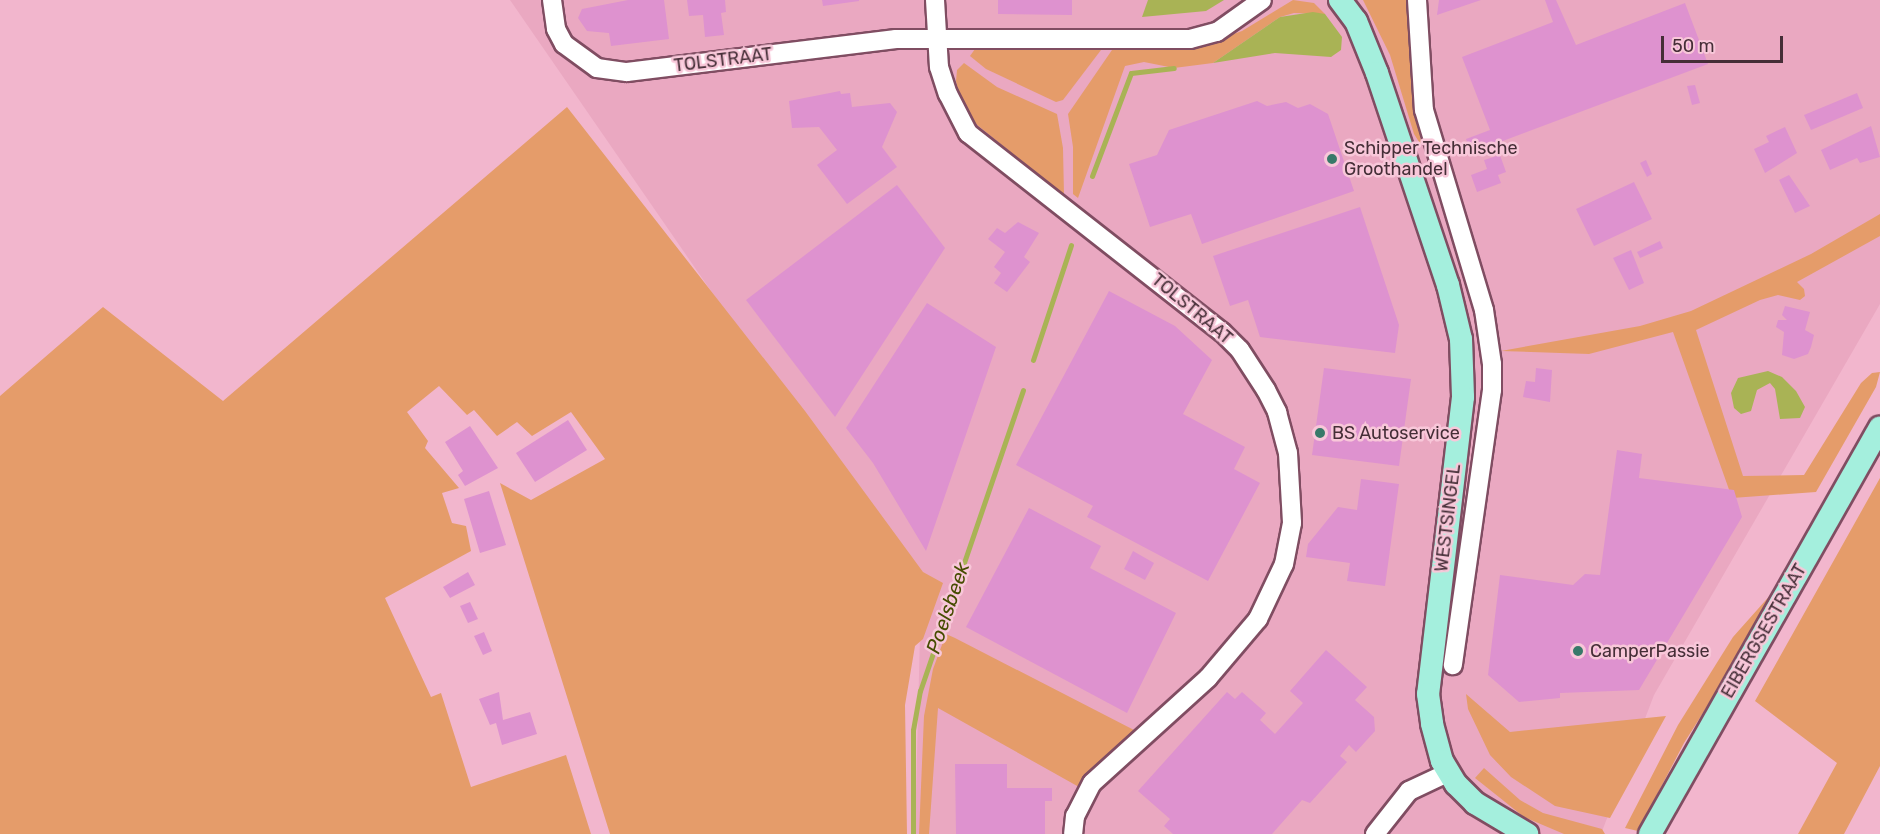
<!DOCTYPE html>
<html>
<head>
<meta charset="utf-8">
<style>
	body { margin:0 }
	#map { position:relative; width:1880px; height:834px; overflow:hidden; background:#f2b6cd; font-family:Rubik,sans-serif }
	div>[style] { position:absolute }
	.built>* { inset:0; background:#eaa8c1 }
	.green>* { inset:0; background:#e59c6a }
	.water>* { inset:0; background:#a9b355 }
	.stream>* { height:5px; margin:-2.5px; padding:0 2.5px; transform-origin:2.5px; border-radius:2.5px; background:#a9b355 }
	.building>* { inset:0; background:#de92cf }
	.roads { filter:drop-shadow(2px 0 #804d62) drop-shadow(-2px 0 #804d62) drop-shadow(0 2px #804d62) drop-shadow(0 -2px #804d62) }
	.minor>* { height:18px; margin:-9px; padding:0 9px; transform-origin:9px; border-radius:9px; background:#fff }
	.major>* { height:22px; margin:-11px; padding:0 11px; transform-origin:11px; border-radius:11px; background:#a4efdd }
	.dots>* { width:16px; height:16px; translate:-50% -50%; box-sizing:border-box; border:3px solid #f8c7d9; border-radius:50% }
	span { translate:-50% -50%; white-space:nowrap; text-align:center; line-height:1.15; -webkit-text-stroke:5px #f8c7d9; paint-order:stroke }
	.street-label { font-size:18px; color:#452e37 }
	.poi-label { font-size:18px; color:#452e37 }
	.left { translate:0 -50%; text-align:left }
	.water-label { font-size:20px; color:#464c00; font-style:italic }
	.scale { position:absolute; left:1661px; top:36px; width:122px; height:27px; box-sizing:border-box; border:3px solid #452e37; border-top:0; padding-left:8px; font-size:18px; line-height:21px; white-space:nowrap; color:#452e37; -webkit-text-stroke:4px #f8c7d9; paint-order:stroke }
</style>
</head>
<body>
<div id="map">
	<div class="built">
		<i style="clip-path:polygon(510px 0,1880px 0,1880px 304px,1654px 695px,1601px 834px,915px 834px,921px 595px)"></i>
	</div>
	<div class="green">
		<i style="clip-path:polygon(1293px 0,1314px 3px,1325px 14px,1294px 13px,1280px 17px,1213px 63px,1174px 68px,1144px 62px,1125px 66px,1078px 198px,1073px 194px,1073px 147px,1068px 114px,1112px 50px,1196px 47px,1242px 31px)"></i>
		<i style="clip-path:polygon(1363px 0,1408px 0,1421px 145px,1414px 134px,1390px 55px)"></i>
		<i style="clip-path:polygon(975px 49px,1101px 50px,1063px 100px,1056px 102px,986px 69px,970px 56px)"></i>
		<i style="clip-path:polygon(964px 63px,997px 87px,1057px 114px,1063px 148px,1064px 195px,971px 120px,959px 99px,956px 81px,957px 70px)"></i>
		<i style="clip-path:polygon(567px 107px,805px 411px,923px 572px,943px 583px,923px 639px,915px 646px,905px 705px,907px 834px,610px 834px,500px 483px,531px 500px,605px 459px,571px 412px,532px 436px,517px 422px,497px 436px,474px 410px,467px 415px,439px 386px,407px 412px,428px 441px,425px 448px,459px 488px,442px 493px,452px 523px,466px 526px,471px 551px,385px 598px,431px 697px,441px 693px,471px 787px,566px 755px,591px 834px,0 834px,0 396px,103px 307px,223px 401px)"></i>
		<i style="clip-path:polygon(1880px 214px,1880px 236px,1797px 282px,1804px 289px,1805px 296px,1800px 300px,1778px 295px,1760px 300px,1696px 330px,1743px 476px,1804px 475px,1861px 383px,1872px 373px,1880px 372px,1876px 387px,1816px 492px,1732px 498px,1673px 332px,1589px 354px,1501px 351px,1640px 326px,1691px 311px,1811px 254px)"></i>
		<i style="clip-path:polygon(1880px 478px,1880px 766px,1844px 834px,1798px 834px,1837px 763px,1755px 701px)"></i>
		<i style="clip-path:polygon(1773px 592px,1754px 632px,1684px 743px,1638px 831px,1625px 828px,1678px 725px,1733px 637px)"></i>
		<i style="clip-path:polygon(946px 634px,955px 638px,1134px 730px,1079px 787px,938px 708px,929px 834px,919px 834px,924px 716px,933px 669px)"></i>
		<i style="clip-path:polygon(1466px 694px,1510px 732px,1666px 716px,1610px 818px,1555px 806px,1511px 777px,1490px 755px,1468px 709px)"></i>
		<i style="clip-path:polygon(1484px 768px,1520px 800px,1543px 813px,1602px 829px,1605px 834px,1564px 834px,1524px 817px,1475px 778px)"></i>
	</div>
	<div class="water">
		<i style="clip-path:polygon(1148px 0,1224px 0,1206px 11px,1142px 17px)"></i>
		<i style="clip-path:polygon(1313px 12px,1325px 14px,1342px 37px,1341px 50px,1331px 57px,1275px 53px,1213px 63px,1280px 17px)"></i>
		<i style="clip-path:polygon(1768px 371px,1782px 377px,1796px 391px,1805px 407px,1800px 418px,1780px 419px,1775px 389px,1770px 383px,1757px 390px,1751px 411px,1741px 414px,1734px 408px,1731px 393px,1738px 378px)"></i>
	</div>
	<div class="stream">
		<i style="left:1092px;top:176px;width:110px;rotate:-69.3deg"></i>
		<i style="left:1131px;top:73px;width:43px;rotate:-6.6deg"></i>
		<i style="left:1033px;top:360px;width:121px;rotate:-71.7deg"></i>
		<i style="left:913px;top:834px;width:104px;rotate:-90deg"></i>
		<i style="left:913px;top:730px;width:40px;rotate:-80deg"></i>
		<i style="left:920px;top:691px;width:318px;rotate:-71.1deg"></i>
	</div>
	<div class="building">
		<i style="clip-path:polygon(628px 0,664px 0,669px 39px,611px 46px,609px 33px,587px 31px,578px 18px,582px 9px)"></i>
		<i style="clip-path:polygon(687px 0,725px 0,726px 12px,721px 13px,724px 35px,705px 37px,703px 15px,689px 16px)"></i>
		<i style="clip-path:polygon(822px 0,859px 0,859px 1px,823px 6px)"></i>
		<i style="clip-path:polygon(998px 0,1072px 0,1072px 15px,998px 14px)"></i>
		<i style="clip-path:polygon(1439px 0,1481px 0,1437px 15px)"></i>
		<i style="clip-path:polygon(1545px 0,1556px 0,1576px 45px,1685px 3px,1708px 64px,1471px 153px,1466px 139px,1490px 130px,1462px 57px,1553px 22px)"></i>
		<i style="clip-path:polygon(1695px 85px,1700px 103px,1692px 105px,1687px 86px)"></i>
		<i style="clip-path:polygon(840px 91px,841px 94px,850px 93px,852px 107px,890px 103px,897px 112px,882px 147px,897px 167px,847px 204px,817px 165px,837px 150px,819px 127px,792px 128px,789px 101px)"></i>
		<i style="clip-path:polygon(1857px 93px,1863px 108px,1811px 130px,1804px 115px)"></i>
		<i style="clip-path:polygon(1257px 101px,1267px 106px,1286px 102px,1298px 108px,1310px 104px,1328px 114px,1354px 191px,1202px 244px,1191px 214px,1150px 227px,1129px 164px,1157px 155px,1169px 130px)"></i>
		<i style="clip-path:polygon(1871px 126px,1880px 157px,1860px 163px,1857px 158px,1830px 170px,1821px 150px)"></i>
		<i style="clip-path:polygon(1785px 127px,1797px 153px,1765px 173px,1754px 149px,1769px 142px,1766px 136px)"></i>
		<i style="clip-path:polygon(1500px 155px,1506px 172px,1498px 175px,1501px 183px,1477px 192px,1471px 175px,1487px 169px,1484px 160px)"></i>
		<i style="clip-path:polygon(1646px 160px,1652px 174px,1647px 177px,1640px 163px)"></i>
		<i style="clip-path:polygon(1789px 175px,1810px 206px,1795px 213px,1779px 180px)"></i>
		<i style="clip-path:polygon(1634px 182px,1652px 219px,1594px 246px,1576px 209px)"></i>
		<i style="clip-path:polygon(897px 185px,945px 248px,835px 417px,746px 300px)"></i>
		<i style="clip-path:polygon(1360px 207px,1399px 325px,1395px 353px,1260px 337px,1248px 300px,1230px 306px,1213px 256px)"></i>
		<i style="clip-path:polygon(1018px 222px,1039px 233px,1024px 257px,1030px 262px,1007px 292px,994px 283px,1001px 273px,994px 267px,1005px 252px,988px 239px,997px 228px,1005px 233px)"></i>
		<i style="clip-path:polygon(1660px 241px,1663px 248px,1640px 258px,1637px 252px)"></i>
		<i style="clip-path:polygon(1631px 250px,1644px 283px,1629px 290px,1613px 258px)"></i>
		<i style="clip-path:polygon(1109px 291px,1175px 326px,1212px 360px,1183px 414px,1245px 447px,1234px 469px,1260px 483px,1208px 581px,1087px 517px,1093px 506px,1016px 465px)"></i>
		<i style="clip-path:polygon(927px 303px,996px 347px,926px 551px,873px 463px,846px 428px)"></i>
		<i style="clip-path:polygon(1785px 306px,1810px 312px,1805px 330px,1814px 335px,1811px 347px,1808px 354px,1794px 359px,1782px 355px,1784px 332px,1776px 327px,1778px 320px,1787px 320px,1782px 315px)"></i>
		<i style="clip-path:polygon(1324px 368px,1411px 379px,1399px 466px,1312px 455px)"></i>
		<i style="clip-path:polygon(1536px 368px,1552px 370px,1550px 402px,1523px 397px,1526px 381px,1535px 382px)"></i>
		<i style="clip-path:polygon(568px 420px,587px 450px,535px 482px,516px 453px)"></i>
		<i style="clip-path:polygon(470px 426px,498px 468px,465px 486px,458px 475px,463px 471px,445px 442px)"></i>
		<i style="clip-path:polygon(1617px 450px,1642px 454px,1639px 478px,1734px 490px,1742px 517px,1639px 690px,1560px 693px,1560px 698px,1519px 702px,1488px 675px,1500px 575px,1573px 585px,1585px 574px,1600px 575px)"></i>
		<i style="clip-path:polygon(1361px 479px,1399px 484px,1385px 586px,1347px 581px,1350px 563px,1306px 557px,1308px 544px,1338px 507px,1357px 510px)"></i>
		<i style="clip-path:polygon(489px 491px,506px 545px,480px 553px,464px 499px)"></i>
		<i style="clip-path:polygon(1029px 508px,1101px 546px,1090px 568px,1176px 613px,1127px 713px,966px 627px)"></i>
		<i style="clip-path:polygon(1133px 551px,1154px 563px,1145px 580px,1124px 569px)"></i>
		<i style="clip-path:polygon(468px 572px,475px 585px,450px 598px,443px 587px)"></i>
		<i style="clip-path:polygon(470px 602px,478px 619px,468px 623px,460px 606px)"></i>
		<i style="clip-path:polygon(484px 632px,492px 651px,483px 655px,474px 636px)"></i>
		<i style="clip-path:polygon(1326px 650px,1367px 687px,1355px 700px,1374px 717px,1375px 731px,1356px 752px,1349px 745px,1340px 756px,1347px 762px,1310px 803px,1302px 800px,1272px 834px,1173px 834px,1164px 826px,1170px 819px,1138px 791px,1227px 692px,1235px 699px,1242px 692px,1266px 713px,1260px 720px,1275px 734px,1303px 703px,1290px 691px)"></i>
		<i style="clip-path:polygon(499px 692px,503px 720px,530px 712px,537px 734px,502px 745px,496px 723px,490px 725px,479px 699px)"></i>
		<i style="clip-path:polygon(955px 764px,1007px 764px,1007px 788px,1052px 788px,1052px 801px,1045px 801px,1045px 834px,956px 834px)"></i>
	</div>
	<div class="roads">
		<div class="minor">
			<i style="left:552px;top:0;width:29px;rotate:82deg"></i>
			<i style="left:556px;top:29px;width:17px;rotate:62deg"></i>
			<i style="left:564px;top:44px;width:41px;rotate:36deg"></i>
			<i style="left:597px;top:68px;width:30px;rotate:8deg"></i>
			<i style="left:627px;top:72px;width:271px;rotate:-7deg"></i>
			<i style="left:896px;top:39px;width:294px"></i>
			<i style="left:1190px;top:39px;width:28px;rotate:-15deg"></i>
			<i style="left:1217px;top:32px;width:55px;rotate:-35.4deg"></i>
			<i style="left:935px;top:0;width:67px;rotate:86.6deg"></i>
			<i style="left:939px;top:67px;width:28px;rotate:72deg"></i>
			<i style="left:948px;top:94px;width:44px;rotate:62.9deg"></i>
			<i style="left:968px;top:133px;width:323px;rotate:38.1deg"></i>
			<i style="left:1222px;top:332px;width:25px;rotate:45deg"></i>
			<i style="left:1240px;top:350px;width:48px;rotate:57deg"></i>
			<i style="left:1266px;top:390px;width:25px;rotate:63deg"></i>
			<i style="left:1277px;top:412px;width:42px;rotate:75deg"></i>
			<i style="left:1288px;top:453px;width:70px;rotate:86.7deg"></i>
			<i style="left:1292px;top:523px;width:42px;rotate:101deg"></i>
			<i style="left:1284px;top:564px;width:61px;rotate:115.3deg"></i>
			<i style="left:1258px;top:619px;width:77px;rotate:130.3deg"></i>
			<i style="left:1208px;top:678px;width:156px;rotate:137.8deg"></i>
			<i style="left:1092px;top:783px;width:37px;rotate:117deg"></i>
			<i style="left:1075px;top:816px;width:18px;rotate:96deg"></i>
			<i style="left:1417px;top:0;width:110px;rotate:86.4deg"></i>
			<i style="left:1424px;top:110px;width:209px;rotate:73.3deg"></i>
			<i style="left:1484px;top:310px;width:55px;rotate:81.6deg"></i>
			<i style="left:1492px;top:364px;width:26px;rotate:90deg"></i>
			<i style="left:1492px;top:390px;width:278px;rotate:98.1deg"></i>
			<i style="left:1375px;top:834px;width:55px;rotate:-51.7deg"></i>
			<i style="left:1409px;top:791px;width:42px;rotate:-25.3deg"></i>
		</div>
		<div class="major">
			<i style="left:1340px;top:0;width:26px;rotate:53deg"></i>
			<i style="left:1356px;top:21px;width:56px;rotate:68deg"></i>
			<i style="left:1377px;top:73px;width:224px;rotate:71.5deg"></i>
			<i style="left:1448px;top:285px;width:56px;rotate:76.5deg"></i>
			<i style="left:1461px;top:339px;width:58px;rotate:88deg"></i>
			<i style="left:1463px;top:397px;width:299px;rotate:96.7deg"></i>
			<i style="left:1428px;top:694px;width:30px;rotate:82deg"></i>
			<i style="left:1432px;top:724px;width:38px;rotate:75deg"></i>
			<i style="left:1442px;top:761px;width:27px;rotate:59deg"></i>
			<i style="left:1456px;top:784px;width:27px;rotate:45deg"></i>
			<i style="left:1475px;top:803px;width:61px;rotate:30.8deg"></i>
			<i style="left:1650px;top:834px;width:467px;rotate:-60.5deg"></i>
		</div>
	</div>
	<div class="dots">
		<i style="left:1332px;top:159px;background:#387969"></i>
		<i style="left:1320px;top:433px;background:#387969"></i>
		<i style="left:1578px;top:651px;background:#387969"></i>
	</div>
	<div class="street-label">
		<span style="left:723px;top:60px;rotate:-7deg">TOLSTRAAT</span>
		<span style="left:1192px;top:309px;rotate:40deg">TOLSTRAAT</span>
		<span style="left:1448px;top:518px;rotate:-83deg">WESTSINGEL</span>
		<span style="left:1764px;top:631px;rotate:-60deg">EIBERGSESTRAAT</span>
	</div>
	<div class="poi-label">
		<span class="left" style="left:1344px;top:159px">Schipper Technische<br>Groothandel</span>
		<span class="left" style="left:1332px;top:433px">BS Autoservice</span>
		<span class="left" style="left:1590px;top:651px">CamperPassie</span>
	</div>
	<div class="water-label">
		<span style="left:948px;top:608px;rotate:-71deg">Poelsbeek</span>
	</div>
	<div class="scale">50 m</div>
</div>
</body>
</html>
